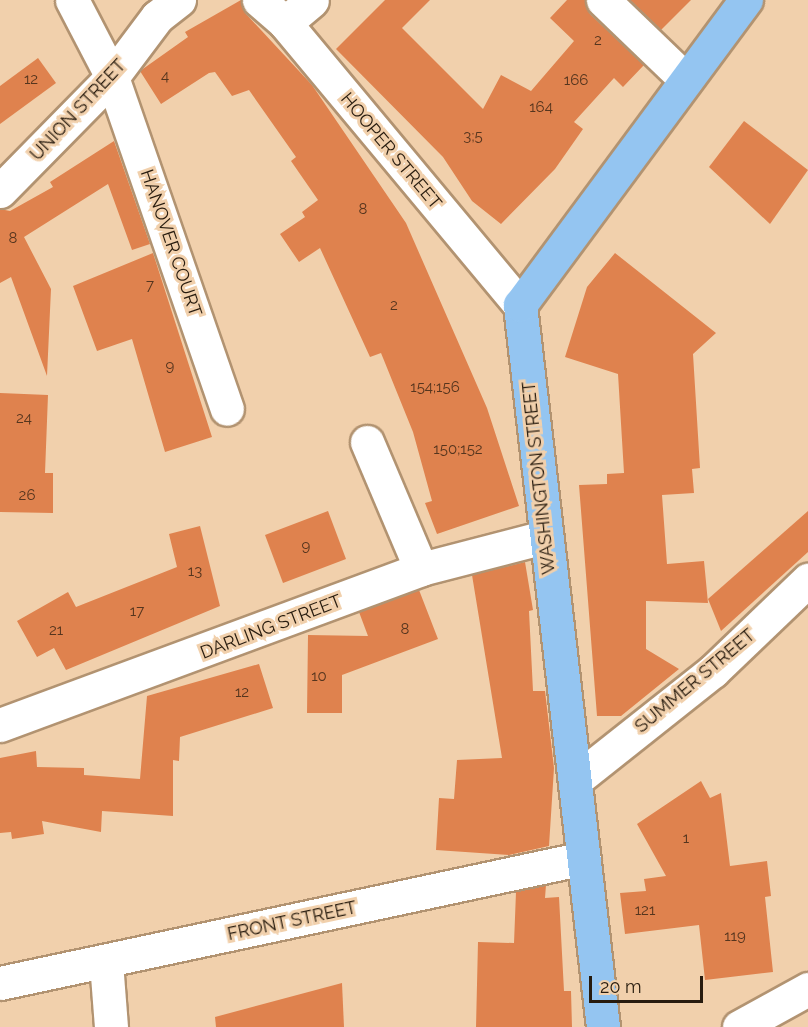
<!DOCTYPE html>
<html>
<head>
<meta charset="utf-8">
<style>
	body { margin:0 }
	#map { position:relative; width:808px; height:1027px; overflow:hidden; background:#f1d0ac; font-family:Raleway,sans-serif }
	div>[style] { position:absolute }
	.building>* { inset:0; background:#df824e }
	.roads { filter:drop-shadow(2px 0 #b29371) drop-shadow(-2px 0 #b29371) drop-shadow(0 2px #b29371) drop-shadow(0 -2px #b29371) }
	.minor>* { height:33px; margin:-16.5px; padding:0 16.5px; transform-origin:16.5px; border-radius:16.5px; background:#fff }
	.major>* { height:33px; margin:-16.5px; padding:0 16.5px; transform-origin:16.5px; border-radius:16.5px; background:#94c5f1 }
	span { translate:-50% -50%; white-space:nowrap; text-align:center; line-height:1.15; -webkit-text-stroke:6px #f1d0ac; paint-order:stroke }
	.number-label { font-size:15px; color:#55351e }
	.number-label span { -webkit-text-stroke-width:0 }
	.street-label { font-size:18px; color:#271b0e }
	.scale { position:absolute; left:589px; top:976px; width:114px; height:27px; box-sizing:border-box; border:3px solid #271b0e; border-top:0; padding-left:8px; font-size:18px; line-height:21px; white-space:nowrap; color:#271b0e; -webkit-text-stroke:4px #f1d0ac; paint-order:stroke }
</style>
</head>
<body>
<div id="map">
	<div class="building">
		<i style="clip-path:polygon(241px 0,246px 14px,312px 85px,406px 223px,487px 408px,519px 506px,437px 534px,425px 503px,432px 501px,413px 432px,381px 353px,370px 357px,320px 248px,299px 262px,280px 234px,305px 217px,302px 212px,318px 200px,291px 161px,296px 157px,249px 90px,232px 96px,215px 72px,209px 73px,161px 104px,140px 71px,188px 37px,185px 32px)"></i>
		<i style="clip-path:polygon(385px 0,430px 0,402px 28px,483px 109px,501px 75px,531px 91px,574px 41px,550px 18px,567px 0,585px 0,590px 14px,644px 65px,623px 87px,614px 78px,574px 122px,583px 129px,555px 169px,501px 224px,472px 201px,443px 157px,336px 49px)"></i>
		<i style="clip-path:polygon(630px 0,691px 0,661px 30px)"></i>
		<i style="clip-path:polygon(38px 58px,56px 83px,0 124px,0 86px)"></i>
		<i style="clip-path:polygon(744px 121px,808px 170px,770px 224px,709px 167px)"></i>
		<i style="clip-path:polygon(114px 141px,150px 244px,132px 250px,108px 184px,24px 237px,51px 289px,47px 376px,11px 277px,0 283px,0 209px,10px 211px,53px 187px,50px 182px)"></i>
		<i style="clip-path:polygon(153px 253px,212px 437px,165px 452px,132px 339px,97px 351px,73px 286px)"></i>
		<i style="clip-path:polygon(615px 253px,716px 333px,693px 354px,700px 468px,692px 469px,694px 493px,662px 495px,667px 564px,704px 561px,708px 603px,646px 601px,646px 649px,679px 669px,621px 716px,597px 716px,579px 485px,607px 484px,607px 474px,624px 473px,618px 374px,565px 357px,587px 287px)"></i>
		<i style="clip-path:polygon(0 393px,48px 395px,45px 473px,53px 473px,53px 513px,0 512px)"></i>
		<i style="clip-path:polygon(328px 511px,346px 559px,283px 583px,265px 535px)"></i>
		<i style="clip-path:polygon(808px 511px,808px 552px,721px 631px,708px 599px)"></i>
		<i style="clip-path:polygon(200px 526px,220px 606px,66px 670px,54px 648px,37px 657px,17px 621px,68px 592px,76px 607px,177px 567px,169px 534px)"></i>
		<i style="clip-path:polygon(525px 562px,533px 610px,529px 611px,533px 691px,545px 691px,554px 768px,549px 846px,509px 855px,436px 850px,439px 798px,454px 799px,457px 760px,502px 758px,472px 575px)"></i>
		<i style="clip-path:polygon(419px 590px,438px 639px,342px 675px,342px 713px,307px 713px,308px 635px,368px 636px,359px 612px)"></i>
		<i style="clip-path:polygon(259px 664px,273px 708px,180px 737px,179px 761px,173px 760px,173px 816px,102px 811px,101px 832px,42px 821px,44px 834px,12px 839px,11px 832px,0 833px,0 758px,36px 751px,37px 767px,84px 768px,84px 775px,140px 779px,147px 696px)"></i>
		<i style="clip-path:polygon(701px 781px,710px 798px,721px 793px,730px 866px,767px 861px,771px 896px,765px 897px,773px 972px,705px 980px,699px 925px,625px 934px,620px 893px,646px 891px,644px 879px,666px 876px,637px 824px)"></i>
		<i style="clip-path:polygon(546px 885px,545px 898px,559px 897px,564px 991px,571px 991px,572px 1027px,476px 1027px,478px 942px,514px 943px,516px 892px)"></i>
		<i style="clip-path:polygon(342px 983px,344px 1027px,216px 1027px,215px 1017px)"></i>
	</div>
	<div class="roads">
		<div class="minor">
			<i style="left:72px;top:0;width:87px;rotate:62.5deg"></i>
			<i style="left:112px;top:77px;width:351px;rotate:70.9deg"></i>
			<i style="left:259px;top:0;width:35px;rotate:41deg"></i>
			<i style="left:285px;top:23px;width:367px;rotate:50.2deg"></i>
			<i style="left:603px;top:0;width:115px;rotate:43.9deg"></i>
			<i style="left:285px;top:23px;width:35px;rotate:-40deg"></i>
			<i style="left:0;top:191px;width:160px;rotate:-45.5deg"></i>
			<i style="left:112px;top:77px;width:75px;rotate:-53.1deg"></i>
			<i style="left:157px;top:17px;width:28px;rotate:-38deg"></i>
			<i style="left:367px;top:442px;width:138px;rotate:67deg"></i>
			<i style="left:0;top:725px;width:449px;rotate:-20.3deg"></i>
			<i style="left:421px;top:569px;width:128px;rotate:-14.5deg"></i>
			<i style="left:578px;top:778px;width:172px;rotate:-38.4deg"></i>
			<i style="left:713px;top:671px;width:132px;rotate:-43.8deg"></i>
			<i style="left:106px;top:962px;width:65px;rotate:85.6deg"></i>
			<i style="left:0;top:983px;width:597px;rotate:-12.08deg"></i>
			<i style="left:739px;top:1027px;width:79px;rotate:-28.8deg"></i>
		</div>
		<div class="major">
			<i style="left:603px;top:1027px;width:727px;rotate:-96.56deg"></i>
			<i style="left:520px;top:305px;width:380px;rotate:-53.5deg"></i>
		</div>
	</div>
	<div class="number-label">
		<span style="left:598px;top:41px">2</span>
		<span style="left:165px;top:77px">4</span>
		<span style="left:31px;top:80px">12</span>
		<span style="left:576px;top:81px">166</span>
		<span style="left:541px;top:108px">164</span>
		<span style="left:473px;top:137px">3;5</span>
		<span style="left:363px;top:210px">8</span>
		<span style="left:13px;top:239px">8</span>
		<span style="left:150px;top:286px">7</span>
		<span style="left:394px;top:306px">2</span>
		<span style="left:170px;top:367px">9</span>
		<span style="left:435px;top:388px">154;156</span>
		<span style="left:24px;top:419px">24</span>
		<span style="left:458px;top:450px">150;152</span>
		<span style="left:27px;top:496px">26</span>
		<span style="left:306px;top:547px">9</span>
		<span style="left:195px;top:572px">13</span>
		<span style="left:137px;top:612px">17</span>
		<span style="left:405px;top:630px">8</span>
		<span style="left:56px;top:631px">21</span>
		<span style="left:319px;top:677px">10</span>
		<span style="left:242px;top:693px">12</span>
		<span style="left:686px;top:839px">1</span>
		<span style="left:645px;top:911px">121</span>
		<span style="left:735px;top:937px">119</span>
	</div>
	<div class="street-label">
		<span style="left:78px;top:110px;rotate:-47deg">UNION STREET</span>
		<span style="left:391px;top:151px;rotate:50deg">HOOPER STREET</span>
		<span style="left:171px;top:243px;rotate:71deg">HANOVER COURT</span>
		<span style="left:539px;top:478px;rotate:-96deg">WASHINGTON STREET</span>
		<span style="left:271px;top:627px;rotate:-21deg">DARLING STREET</span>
		<span style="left:695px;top:681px;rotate:-40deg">SUMMER STREET</span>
		<span style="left:292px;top:921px;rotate:-12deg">FRONT STREET</span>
	</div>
	<div class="scale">20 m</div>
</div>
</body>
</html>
